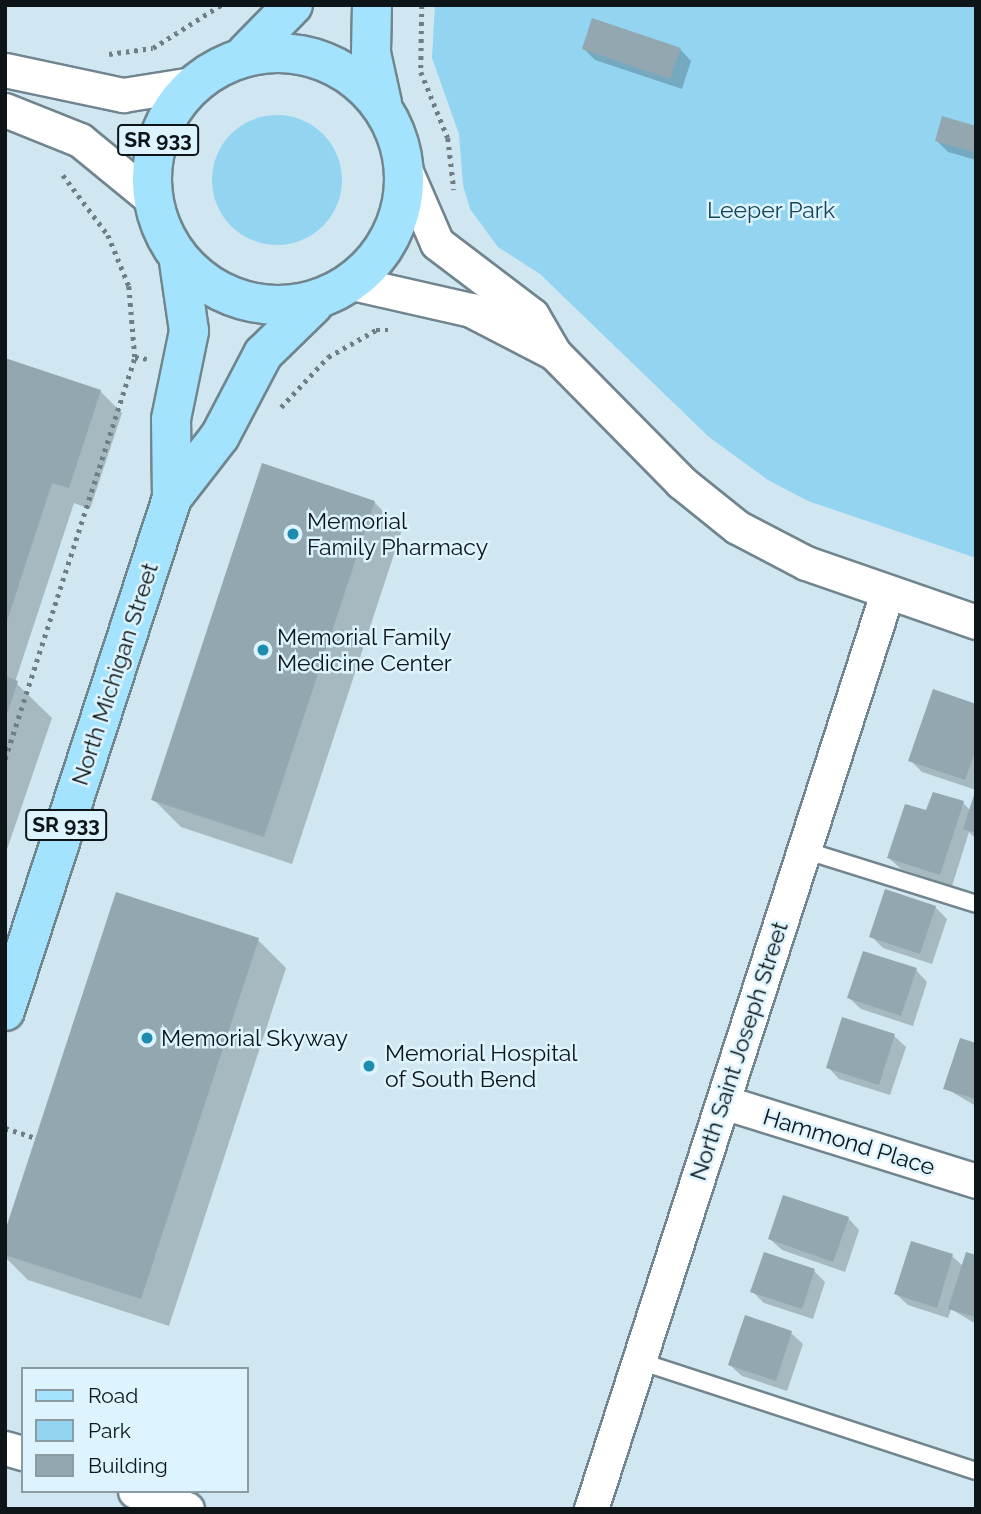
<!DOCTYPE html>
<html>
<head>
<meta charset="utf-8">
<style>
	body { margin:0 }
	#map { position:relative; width:981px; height:1514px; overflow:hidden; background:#d0e6f1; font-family:Raleway,sans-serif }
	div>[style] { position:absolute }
	.green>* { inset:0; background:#93d4f1 }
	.round { border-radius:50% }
	.shadow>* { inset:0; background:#0003 }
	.building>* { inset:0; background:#92a7b0 }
	.path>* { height:4.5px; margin-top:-2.25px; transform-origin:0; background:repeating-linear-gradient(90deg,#6f7e85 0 3.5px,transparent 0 8.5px) }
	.roads { filter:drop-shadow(2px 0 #71858e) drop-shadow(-2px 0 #71858e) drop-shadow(0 2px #71858e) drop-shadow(0 -2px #71858e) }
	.service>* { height:16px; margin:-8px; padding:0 8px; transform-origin:8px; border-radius:8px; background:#fff }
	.minor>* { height:33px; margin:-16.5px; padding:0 16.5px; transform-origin:16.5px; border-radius:16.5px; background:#fff }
	.primary>* { height:38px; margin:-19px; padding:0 19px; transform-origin:19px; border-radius:19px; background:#a3e3fe }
	.primary>.ring { margin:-19px; padding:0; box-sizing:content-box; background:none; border:38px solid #a3e3fe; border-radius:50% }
	.dots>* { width:19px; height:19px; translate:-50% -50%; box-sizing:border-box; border:4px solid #ddf4fe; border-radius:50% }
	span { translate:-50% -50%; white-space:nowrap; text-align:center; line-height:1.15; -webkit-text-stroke:5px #ddf4fe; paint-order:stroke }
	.shield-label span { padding:2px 5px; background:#ddf4fe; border:2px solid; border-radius:5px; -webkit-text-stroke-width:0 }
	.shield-label { font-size:21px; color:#0d1518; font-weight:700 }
	.park-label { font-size:23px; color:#15465a }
	.poi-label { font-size:23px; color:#0d1518 }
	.left { translate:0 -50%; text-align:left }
	.street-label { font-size:23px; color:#0d1518 }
	.frame { position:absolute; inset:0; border:7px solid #0d1518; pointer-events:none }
	.legend { position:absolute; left:21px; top:1367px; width:228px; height:126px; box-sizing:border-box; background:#ddf4fe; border:2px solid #8a9ba2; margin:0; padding:9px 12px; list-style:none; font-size:21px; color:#0d1518 }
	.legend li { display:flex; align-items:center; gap:14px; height:35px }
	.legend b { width:35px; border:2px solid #8a9ba2 }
</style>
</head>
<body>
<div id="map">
	<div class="green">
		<i style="clip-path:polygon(435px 5px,976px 5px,976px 558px,808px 501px,768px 480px,709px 437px,540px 274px,498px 247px,470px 209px,463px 185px,459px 134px,432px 58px)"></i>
		<i class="round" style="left:212px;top:115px;width:130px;height:130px"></i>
	</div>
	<div class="shadow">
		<i style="clip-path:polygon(584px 49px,680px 49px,691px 61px,682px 89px,595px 60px)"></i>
		<i style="clip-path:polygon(976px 128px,976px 160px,948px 152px,937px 141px)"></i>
		<i style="clip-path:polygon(5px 359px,100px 391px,122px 413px,90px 509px,74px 503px,15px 682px,52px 718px,5px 855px)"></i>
		<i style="clip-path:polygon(374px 502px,402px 530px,292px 864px,181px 827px,153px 799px)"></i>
		<i style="clip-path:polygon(976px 706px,976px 790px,922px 772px,910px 760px)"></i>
		<i style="clip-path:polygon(976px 796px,976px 839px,969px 832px,952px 886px,901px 869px,889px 858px,927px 813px,963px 803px,971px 811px)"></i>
		<i style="clip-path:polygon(935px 907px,947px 919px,932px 964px,883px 948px,871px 936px)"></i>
		<i style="clip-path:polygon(258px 940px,286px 968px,169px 1326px,28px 1280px,5px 1257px,5px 1236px)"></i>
		<i style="clip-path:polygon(916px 970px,927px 982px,913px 1026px,861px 1009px,849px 998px)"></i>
		<i style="clip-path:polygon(894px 1036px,906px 1047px,890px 1095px,839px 1079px,828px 1067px)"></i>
		<i style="clip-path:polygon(976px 1045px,976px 1106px,945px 1088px)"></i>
		<i style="clip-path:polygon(848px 1218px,859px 1230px,845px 1272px,782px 1250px,770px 1239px)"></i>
		<i style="clip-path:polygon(952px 1256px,963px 1266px,976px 1257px,976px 1324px,951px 1309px,948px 1318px,908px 1305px,896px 1294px)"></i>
		<i style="clip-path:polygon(814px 1271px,825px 1282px,813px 1319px,764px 1303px,752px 1291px)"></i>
		<i style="clip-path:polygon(791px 1333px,803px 1344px,787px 1391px,742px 1376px,730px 1365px)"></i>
	</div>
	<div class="building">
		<i style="clip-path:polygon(592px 18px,681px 48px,670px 79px,582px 49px)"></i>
		<i style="clip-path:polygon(942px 116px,976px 126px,976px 153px,935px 141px)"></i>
		<i style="clip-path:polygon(5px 358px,101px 390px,69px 488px,52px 483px,6px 624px)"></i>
		<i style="clip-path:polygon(262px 463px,375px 501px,264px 837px,151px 800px)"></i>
		<i style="clip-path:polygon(5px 676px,18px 681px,6px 717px,5px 717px)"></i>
		<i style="clip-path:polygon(933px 689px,976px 704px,976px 749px,965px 780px,908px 761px)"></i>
		<i style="clip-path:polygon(933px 792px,964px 801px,940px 875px,887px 858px,905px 804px,926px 810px)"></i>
		<i style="clip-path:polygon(975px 792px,976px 792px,976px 833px,963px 829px)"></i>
		<i style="clip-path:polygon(885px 889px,936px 906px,920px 954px,869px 937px)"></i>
		<i style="clip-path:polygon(116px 892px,259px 938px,141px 1299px,5px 1255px,5px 1231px)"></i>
		<i style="clip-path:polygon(863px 951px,917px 968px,901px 1016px,847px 998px)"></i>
		<i style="clip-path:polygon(842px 1017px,895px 1034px,879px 1085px,826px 1068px)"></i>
		<i style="clip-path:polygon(960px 1038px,976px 1043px,976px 1099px,943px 1089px)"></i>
		<i style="clip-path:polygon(783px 1195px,849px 1217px,833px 1262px,768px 1239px)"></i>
		<i style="clip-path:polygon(911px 1241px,953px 1254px,937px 1308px,894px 1294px)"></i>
		<i style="clip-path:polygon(764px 1252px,815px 1269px,802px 1309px,750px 1292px)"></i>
		<i style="clip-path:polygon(966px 1252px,976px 1255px,976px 1317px,948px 1309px)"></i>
		<i style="clip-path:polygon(745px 1315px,792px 1331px,776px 1381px,728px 1365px)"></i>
	</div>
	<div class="path">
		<i style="left:422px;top:5px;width:67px;rotate:90.9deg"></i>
		<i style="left:421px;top:72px;width:71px;rotate:67.8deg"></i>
		<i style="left:448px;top:138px;width:52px;rotate:83.4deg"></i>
		<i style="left:109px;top:54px;width:44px;rotate:-7.8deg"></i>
		<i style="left:153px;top:48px;width:80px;rotate:-32.3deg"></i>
		<i style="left:63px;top:175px;width:75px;rotate:53.1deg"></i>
		<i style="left:108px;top:235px;width:55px;rotate:67.6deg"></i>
		<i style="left:129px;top:286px;width:71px;rotate:85.2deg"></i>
		<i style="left:135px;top:357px;width:12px;rotate:9deg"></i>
		<i style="left:281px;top:407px;width:69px;rotate:-46.8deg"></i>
		<i style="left:328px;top:357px;width:55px;rotate:-29.4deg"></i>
		<i style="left:376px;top:330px;width:17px"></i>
		<i style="left:5px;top:759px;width:422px;rotate:-72.1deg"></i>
		<i style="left:5px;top:1128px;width:33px;rotate:18deg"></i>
	</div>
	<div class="roads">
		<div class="service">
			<i style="left:804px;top:850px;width:180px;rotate:17.4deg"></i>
			<i style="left:639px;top:1361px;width:354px;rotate:18.1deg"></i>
		</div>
		<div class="minor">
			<i style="left:5px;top:70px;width:121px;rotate:12deg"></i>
			<i style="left:123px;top:95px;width:70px;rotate:-9.1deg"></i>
			<i style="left:5px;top:110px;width:81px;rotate:21.8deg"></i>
			<i style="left:80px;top:140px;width:93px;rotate:39.3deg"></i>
			<i style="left:407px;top:174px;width:75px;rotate:66.5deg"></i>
			<i style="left:437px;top:243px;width:119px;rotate:37.2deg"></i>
			<i style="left:532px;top:315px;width:44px;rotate:59.9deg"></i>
			<i style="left:352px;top:283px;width:122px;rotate:12.8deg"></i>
			<i style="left:471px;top:310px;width:93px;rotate:27.4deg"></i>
			<i style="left:554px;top:353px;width:181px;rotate:45.4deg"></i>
			<i style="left:681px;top:482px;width:72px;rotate:38.8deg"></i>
			<i style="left:737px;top:527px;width:78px;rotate:27.6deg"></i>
			<i style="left:806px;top:563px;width:180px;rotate:19.1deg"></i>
			<i style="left:723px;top:1102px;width:265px;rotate:17.3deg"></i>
			<i style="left:5px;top:1448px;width:19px;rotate:16deg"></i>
			<i style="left:135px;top:1491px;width:55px;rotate:19.1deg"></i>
			<i style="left:591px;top:1509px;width:963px;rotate:-72.09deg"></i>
		</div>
		<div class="primary">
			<i style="left:372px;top:5px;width:48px;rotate:91.2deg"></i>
			<i style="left:371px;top:53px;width:51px;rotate:77.6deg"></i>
			<i class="ring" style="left:152px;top:53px;width:214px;height:214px"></i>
			<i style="left:246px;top:53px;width:67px;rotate:-45.6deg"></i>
			<i style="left:172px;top:498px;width:78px;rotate:-52.3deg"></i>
			<i style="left:220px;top:436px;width:93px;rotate:-62.3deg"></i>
			<i style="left:263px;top:354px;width:71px;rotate:-44.4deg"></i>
			<i style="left:5px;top:1011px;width:539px;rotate:-71.97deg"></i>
			<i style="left:172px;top:498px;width:79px;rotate:-90.7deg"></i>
			<i style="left:171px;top:419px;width:90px;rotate:-78.4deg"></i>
			<i style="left:189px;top:331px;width:70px;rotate:-98.2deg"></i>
		</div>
	</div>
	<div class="dots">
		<i style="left:293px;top:534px;background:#1e8bb1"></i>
		<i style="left:263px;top:650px;background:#1e8bb1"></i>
		<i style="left:147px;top:1038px;background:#1e8bb1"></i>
		<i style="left:369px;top:1066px;background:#1e8bb1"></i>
	</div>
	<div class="shield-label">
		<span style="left:158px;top:140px">SR 933</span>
		<span style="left:66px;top:825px">SR 933</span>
	</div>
	<div class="park-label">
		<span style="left:771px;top:210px">Leeper Park</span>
	</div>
	<div class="poi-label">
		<span class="left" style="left:307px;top:534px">Memorial<br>Family Pharmacy</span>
		<span class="left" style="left:277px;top:650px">Memorial Family<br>Medicine Center</span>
		<span class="left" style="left:161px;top:1038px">Memorial Skyway</span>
		<span class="left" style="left:385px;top:1066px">Memorial Hospital<br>of South Bend</span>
	</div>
	<div class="street-label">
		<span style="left:115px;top:674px;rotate:-72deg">North Michigan Street</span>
		<span style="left:739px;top:1051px;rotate:-72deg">North Saint Joseph Street</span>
		<span style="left:849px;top:1142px;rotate:17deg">Hammond Place</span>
	</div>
	<div class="frame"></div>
	<ul class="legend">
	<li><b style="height:9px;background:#a3e3fe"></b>Road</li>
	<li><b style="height:19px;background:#93d4f1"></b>Park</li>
	<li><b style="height:19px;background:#92a7b0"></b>Building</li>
	</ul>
</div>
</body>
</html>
